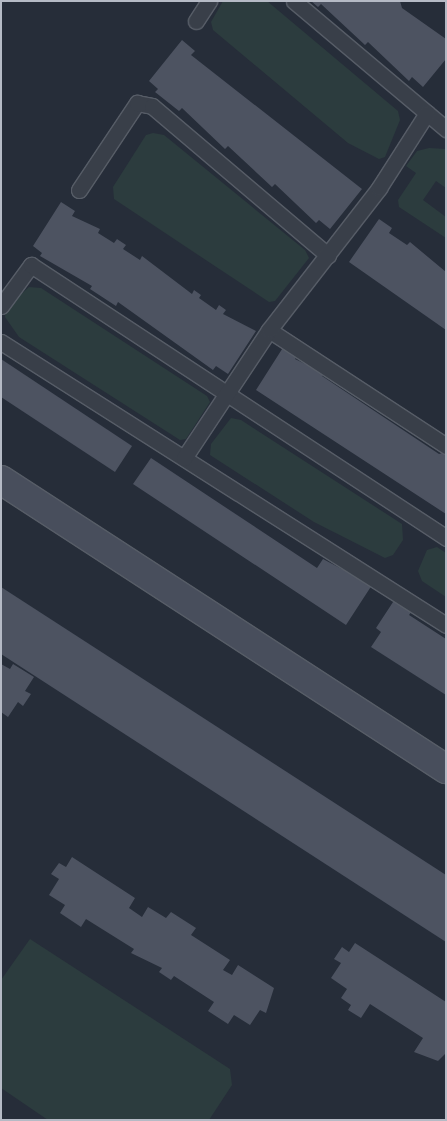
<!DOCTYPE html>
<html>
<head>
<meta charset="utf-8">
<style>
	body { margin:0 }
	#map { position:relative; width:447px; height:1121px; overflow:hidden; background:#262d39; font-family:Rubik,sans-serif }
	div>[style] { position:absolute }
	.green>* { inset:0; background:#2c3c3e }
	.building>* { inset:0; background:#4d5361 }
	.roads { filter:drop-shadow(1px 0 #575d67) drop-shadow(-1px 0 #575d67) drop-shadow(0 1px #575d67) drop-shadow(0 -1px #575d67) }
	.lane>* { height:15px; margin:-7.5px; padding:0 7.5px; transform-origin:7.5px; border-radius:7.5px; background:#393f49 }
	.secondary>* { height:28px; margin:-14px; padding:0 14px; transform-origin:14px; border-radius:14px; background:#484e5c }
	span { translate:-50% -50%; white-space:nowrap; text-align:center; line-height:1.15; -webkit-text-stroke:5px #1e242e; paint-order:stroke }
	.frame { position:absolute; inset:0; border:2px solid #b5bac5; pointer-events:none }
</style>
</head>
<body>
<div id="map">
	<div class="green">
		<i style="clip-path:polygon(223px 1px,267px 1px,398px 111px,400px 120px,385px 157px,379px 159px,348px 143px,213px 30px,211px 22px)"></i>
		<i style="clip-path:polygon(153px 133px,164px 135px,305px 250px,309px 258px,275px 301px,269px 302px,114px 199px,113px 187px,146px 135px)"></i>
		<i style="clip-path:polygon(429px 148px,446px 149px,446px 188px,436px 181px,423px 200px,446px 217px,446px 238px,399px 207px,398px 200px,416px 173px,406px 166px,417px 151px)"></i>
		<i style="clip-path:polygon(29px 287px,41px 288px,207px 396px,210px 402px,186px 439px,180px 440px,19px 337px,5px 317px,7px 307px)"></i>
		<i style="clip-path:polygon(231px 418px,241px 420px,402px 524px,403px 540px,393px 555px,385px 558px,314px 522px,210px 455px,211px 444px)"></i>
		<i style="clip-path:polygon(437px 547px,446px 553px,446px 597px,422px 581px,418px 571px,427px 550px)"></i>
		<i style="clip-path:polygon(30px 939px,230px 1069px,232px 1085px,209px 1120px,48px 1120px,1px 1088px,1px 980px)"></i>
	</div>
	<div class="building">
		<i style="clip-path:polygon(311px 1px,400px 1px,402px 8px,446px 39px,446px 59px,423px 87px,412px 77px,409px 81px,368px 42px,365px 45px,321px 4px,318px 7px)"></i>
		<i style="clip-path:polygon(182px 40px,195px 51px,191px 55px,362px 189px,330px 229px,319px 220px,316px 223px,275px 184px,272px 187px,228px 146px,225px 149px,182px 108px,179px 111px,155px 92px,158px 89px,149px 81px)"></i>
		<i style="clip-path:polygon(61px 202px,75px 211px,72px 216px,100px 229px,98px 233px,114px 243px,117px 239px,126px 245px,123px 249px,140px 260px,142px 256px,192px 294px,194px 290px,201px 295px,199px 298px,216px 310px,219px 305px,226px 310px,223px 314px,256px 331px,228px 374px,216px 366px,213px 370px,118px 302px,116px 306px,90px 289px,92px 286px,40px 256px,42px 253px,33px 246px)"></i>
		<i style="clip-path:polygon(379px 219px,392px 228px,389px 233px,407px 245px,410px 242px,446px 272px,446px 330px,349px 262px)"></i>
		<i style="clip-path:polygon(284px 346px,298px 355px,295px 359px,324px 373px,322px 376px,439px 454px,446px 452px,446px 514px,256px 390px)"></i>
		<i style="clip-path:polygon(1px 359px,132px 446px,115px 472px,1px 397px)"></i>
		<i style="clip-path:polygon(151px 458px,317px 568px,323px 559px,372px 585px,346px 625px,133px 484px)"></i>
		<i style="clip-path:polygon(1px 587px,446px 875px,446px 942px,1px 654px)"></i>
		<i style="clip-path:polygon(395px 599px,412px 611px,409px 615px,446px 639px,446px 695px,371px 647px,381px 632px,376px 628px)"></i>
		<i style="clip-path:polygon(1px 664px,10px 669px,13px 664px,34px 677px,25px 691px,31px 694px,23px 706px,18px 702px,8px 717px,1px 712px)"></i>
		<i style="clip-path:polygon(72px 857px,135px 898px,129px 908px,142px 917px,148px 907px,166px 918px,171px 912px,196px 928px,191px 935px,230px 960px,223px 970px,232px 975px,238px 965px,274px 988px,266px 1013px,260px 1010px,250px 1025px,234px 1015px,228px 1024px,208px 1011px,214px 1002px,174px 976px,171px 980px,159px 972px,162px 968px,131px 953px,134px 949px,86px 919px,81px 927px,60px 913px,65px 905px,49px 895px,59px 879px,51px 874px,59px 863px,66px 867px)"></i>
		<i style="clip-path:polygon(355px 943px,446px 1002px,446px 1053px,438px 1061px,414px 1052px,423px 1038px,370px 1004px,361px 1018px,348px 1010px,351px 1005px,341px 998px,347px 989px,331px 978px,341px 963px,334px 959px,342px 947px,349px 952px)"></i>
	</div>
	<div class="roads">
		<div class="lane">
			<i style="left:294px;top:1px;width:199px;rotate:40.1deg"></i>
			<i style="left:196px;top:21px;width:24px;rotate:-57deg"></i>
			<i style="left:79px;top:190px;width:105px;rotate:-56.3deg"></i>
			<i style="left:137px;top:103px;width:15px;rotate:11deg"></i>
			<i style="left:152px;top:106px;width:231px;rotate:40.3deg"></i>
			<i style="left:1px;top:306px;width:51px;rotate:-53.8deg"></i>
			<i style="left:31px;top:265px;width:497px;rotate:33.3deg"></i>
			<i style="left:269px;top:330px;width:212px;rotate:33.2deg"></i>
			<i style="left:1px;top:342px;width:527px;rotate:32.45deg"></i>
			<i style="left:184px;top:458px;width:154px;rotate:-56.4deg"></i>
			<i style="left:269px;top:330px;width:180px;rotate:-52.2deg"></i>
			<i style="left:379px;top:188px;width:89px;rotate:-57.4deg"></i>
		</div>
		<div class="secondary">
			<i style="left:1px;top:480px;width:531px;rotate:33deg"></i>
		</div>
	</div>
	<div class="frame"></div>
</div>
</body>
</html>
